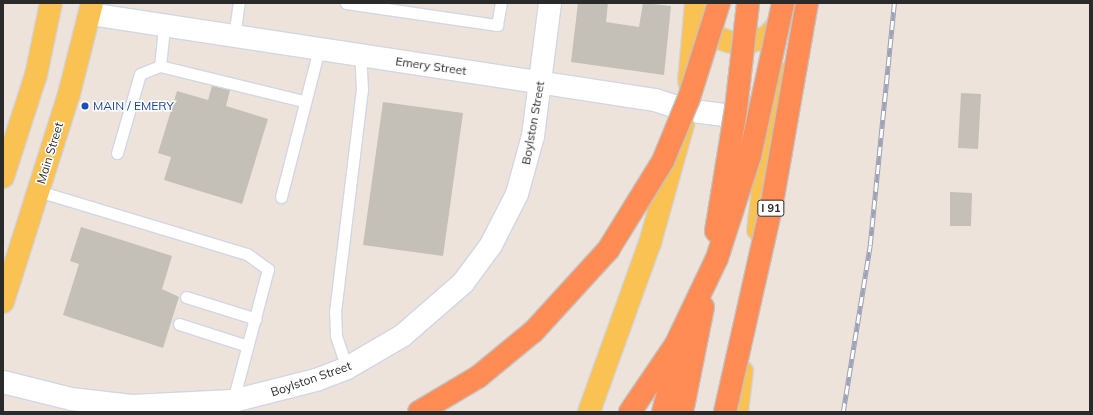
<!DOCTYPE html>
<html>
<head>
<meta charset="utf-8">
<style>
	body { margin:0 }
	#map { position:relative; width:1093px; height:415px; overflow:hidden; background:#ede3db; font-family:Mulish,sans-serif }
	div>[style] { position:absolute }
	.building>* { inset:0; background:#c4bfb7 }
	.roads { filter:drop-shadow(1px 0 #d0d6e4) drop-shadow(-1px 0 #d0d6e4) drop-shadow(0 1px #d0d6e4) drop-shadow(0 -1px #d0d6e4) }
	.lane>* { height:11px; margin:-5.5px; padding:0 5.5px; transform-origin:5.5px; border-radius:5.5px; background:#fff }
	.street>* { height:22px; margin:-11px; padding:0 11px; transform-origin:11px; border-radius:11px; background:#fff }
	.primary>* { height:22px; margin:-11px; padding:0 11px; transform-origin:11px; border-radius:11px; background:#fac253 }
	.rail>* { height:4.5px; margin-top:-2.25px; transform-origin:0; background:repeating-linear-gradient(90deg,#fff 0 9px,#9da3b6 0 18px); box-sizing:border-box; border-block:1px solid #9da3b6 }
	.bridges { filter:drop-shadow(1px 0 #c3c3c3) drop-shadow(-1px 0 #c3c3c3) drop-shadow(0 1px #c3c3c3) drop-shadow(0 -1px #c3c3c3) }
	.highway-bridge>* { height:22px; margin:-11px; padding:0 11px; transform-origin:11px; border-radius:11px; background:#ff8c54 }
	.dots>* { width:11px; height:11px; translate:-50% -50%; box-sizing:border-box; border:2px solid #fff; border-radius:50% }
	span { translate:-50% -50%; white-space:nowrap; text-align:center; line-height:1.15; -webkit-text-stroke:3px #fff; paint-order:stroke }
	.shield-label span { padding:1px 3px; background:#fff; border:1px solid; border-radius:3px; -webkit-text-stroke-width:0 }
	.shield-label { font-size:11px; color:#2a2a2a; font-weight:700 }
	.street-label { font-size:12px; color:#2a2a2a }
	.transit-label { font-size:12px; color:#164399 }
	.left { translate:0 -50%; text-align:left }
	.frame { position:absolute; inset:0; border:4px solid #2a2a2a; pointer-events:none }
</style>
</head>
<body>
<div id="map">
	<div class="building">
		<i style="clip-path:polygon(578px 3px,608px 3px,606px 22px,639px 27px,643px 3px,671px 6px,664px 75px,571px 62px)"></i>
		<i style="clip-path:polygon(212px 86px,230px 90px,226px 106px,268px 119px,242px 204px,164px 180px,171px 157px,158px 153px,177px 91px,208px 100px)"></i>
		<i style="clip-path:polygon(961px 93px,981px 94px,978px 149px,958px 148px)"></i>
		<i style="clip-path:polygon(383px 102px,463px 113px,443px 256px,363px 245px)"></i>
		<i style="clip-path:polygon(950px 192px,972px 193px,971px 226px,950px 226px)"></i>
		<i style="clip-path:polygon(81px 227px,172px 256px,162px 289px,179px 297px,163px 348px,63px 315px,79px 264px,70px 261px)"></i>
	</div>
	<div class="roads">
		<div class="lane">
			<i style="left:346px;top:3px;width:153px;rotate:8.3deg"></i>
			<i style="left:497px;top:25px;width:22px;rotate:-80deg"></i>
			<i style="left:234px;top:37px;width:34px;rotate:-82deg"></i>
			<i style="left:160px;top:66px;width:148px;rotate:13.7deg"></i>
			<i style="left:117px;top:153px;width:82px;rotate:-73.8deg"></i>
			<i style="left:140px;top:74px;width:22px;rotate:-22deg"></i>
			<i style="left:160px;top:66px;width:39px;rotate:-84deg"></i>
			<i style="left:38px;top:191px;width:218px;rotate:16.8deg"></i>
			<i style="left:247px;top:254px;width:26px;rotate:36deg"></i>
			<i style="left:268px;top:269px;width:137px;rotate:104.9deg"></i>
			<i style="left:281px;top:197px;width:153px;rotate:-75.6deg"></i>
			<i style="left:186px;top:297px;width:73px;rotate:17.4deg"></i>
			<i style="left:179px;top:324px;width:72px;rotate:17.7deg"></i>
			<i style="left:347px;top:368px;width:34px;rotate:-109deg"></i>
			<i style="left:336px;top:336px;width:24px;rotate:-92deg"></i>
			<i style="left:335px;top:312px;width:225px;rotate:-83.1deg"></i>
			<i style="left:362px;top:89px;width:33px;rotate:-93deg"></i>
		</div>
		<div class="street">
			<i style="left:90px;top:14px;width:572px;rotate:8.65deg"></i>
			<i style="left:655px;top:100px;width:33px;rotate:18deg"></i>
			<i style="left:686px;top:110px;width:85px;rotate:7.5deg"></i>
			<i style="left:3px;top:382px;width:70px;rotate:14deg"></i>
			<i style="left:71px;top:399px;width:61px;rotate:6.5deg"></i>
			<i style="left:132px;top:406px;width:101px;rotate:-2.8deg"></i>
			<i style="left:233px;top:401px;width:86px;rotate:-14.2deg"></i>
			<i style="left:316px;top:380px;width:33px;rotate:-21deg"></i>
			<i style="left:347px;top:368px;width:64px;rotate:-30.2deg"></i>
			<i style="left:402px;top:336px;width:81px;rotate:-41deg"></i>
			<i style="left:463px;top:283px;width:47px;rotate:-53.6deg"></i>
			<i style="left:491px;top:245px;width:57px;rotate:-63deg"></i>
			<i style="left:517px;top:194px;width:60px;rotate:-74.6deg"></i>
			<i style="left:533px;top:136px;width:134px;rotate:-82.7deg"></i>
		</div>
		<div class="primary">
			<i style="left:699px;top:20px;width:21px;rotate:51deg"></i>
			<i style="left:712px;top:36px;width:28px;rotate:18deg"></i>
			<i style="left:739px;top:45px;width:29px;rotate:-16deg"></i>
			<i style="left:767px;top:37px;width:25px;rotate:-48deg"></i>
			<i style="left:689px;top:81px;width:78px;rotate:-84.9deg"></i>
			<i style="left:3px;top:177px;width:107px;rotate:-72.1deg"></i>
			<i style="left:36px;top:75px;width:74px;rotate:-78.2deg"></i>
			<i style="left:758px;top:230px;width:159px;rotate:-83.1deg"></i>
			<i style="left:3px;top:302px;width:218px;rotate:-72.4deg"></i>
			<i style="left:69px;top:94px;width:94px;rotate:-75.8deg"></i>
			<i style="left:589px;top:412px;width:180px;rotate:-70.2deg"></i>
			<i style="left:650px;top:243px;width:123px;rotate:-74.4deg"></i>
			<i style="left:737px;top:412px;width:41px;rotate:-83deg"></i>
		</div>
	</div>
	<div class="rail">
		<i style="left:843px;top:412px;width:169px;rotate:-80.8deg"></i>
		<i style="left:870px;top:245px;width:243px;rotate:-84.3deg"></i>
	</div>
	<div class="bridges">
		<div class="highway-bridge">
			<i style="left:716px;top:231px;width:124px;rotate:-80.7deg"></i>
			<i style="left:736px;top:109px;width:107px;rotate:-83.5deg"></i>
			<i style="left:419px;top:412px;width:69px;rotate:-30.7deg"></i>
			<i style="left:478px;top:377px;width:72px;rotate:-39.4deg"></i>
			<i style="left:534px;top:331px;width:110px;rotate:-47.6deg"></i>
			<i style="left:608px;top:250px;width:105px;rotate:-58.3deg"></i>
			<i style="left:663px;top:161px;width:68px;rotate:-67.6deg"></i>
			<i style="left:689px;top:98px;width:100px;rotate:-72.5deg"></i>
			<i style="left:630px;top:412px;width:82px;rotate:-55.9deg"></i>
			<i style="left:676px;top:344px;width:95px;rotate:-64.5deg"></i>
			<i style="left:717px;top:258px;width:107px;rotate:-72.1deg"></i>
			<i style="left:750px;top:156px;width:157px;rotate:-77.8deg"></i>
			<i style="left:663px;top:412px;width:63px;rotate:-75.3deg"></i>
			<i style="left:682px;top:412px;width:107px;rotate:-78.7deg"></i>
			<i style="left:725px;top:412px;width:214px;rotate:-77.3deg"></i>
			<i style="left:772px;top:203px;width:203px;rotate:-80.1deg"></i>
		</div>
	</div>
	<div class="dots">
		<i style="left:85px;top:106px;background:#1a4fb4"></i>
	</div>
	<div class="shield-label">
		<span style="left:771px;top:208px">I 91</span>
	</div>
	<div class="street-label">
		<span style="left:431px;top:66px;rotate:8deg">Emery Street</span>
		<span style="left:533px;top:123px;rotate:-80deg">Boylston Street</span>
		<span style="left:50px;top:153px;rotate:-73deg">Main Street</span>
		<span style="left:311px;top:379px;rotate:-19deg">Boylston Street</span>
	</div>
	<div class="transit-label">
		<span class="left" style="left:93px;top:106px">MAIN / EMERY</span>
	</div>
	<div class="frame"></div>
</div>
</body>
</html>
